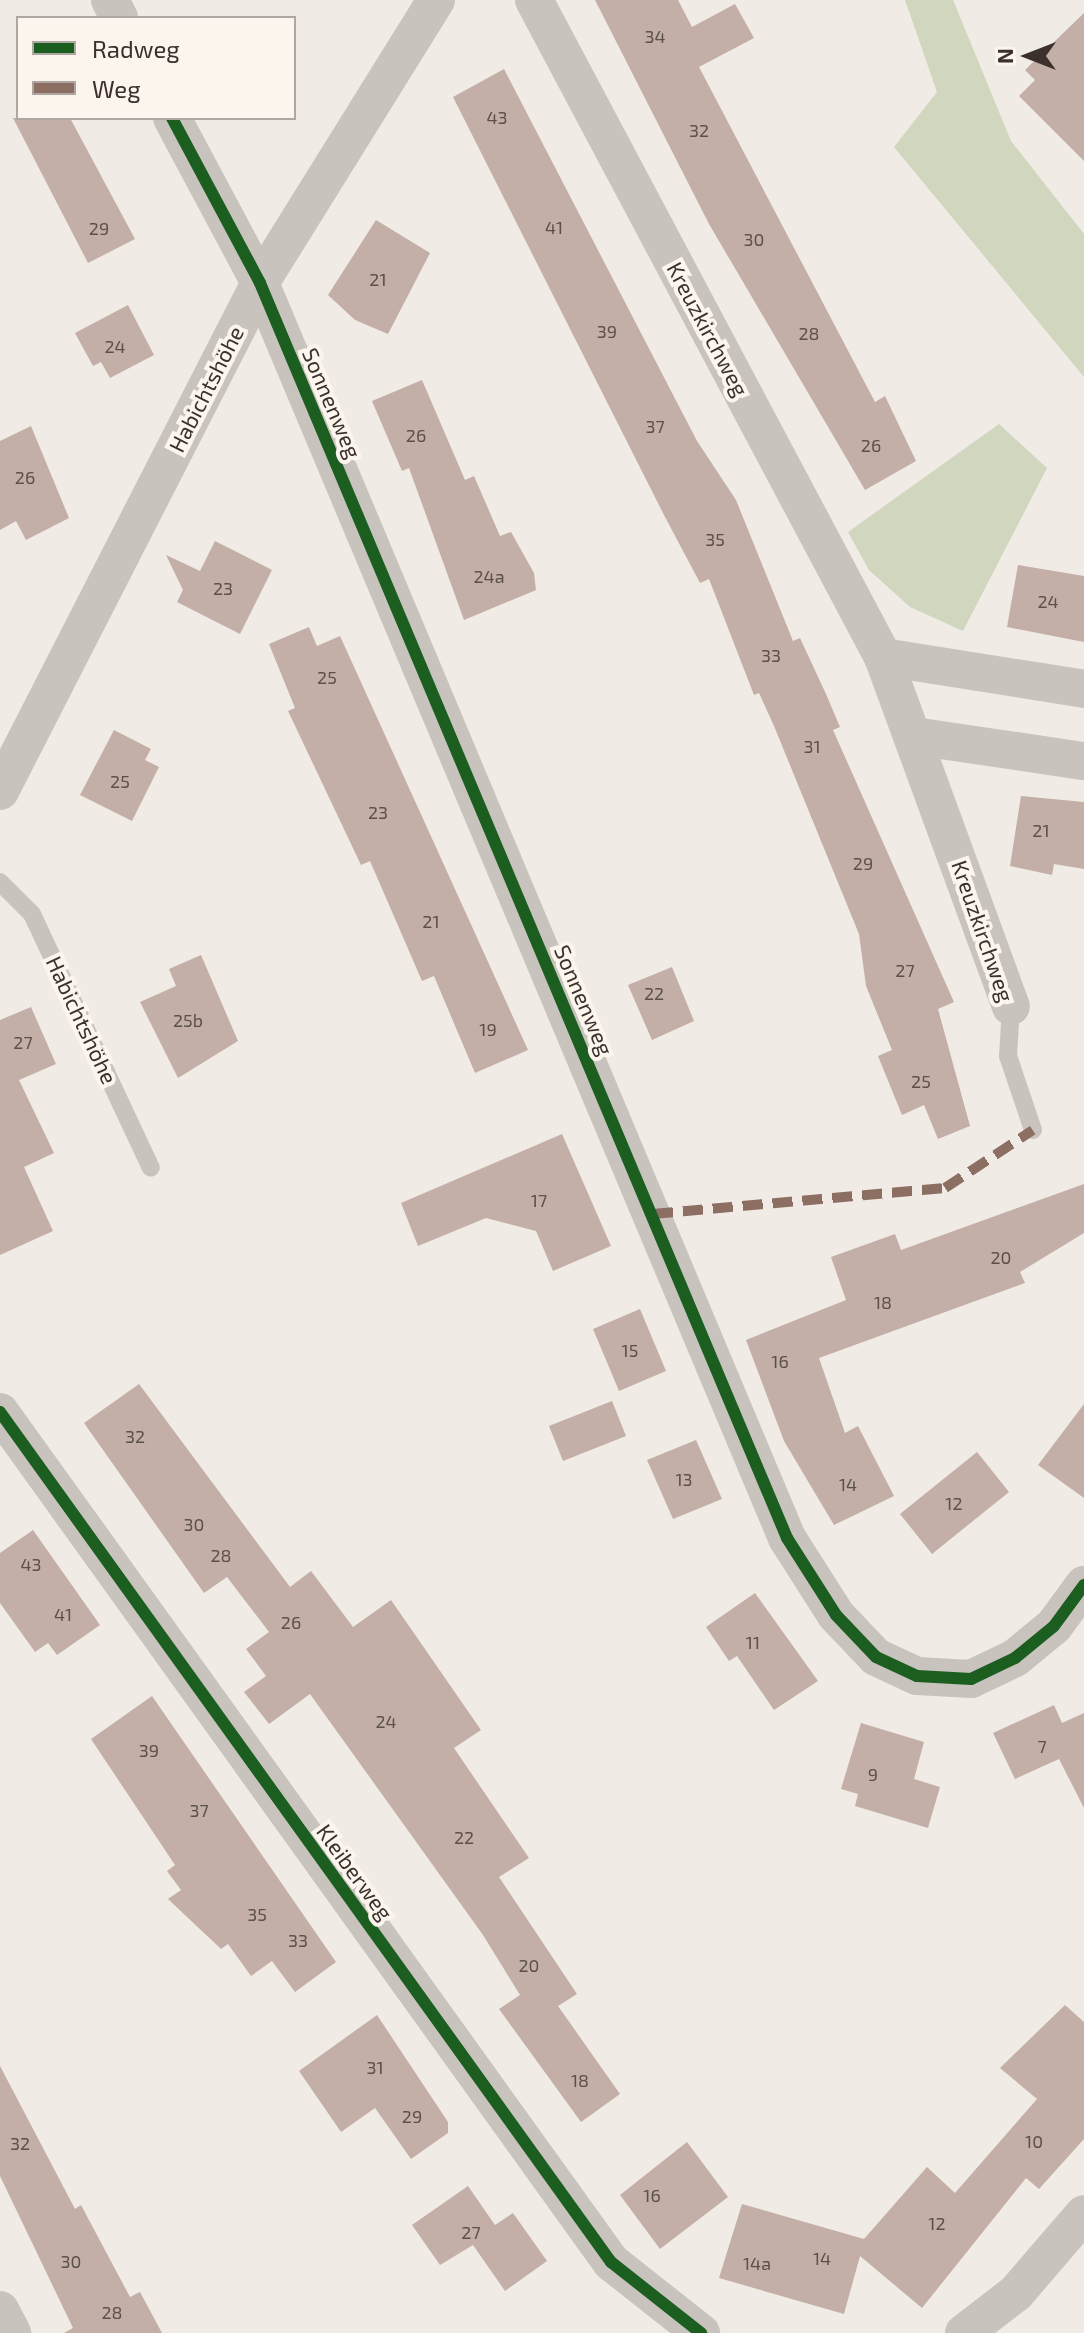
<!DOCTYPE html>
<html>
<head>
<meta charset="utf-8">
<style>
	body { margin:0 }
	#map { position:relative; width:1084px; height:2333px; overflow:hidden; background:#f0ebe5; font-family:"Exo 2",sans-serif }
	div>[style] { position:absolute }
	.green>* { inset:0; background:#d1d6bf }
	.building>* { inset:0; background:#c3afa7 }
	.service>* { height:18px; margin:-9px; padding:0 9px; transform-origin:9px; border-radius:9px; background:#c9c3be }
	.minor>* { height:38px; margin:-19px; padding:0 19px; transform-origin:19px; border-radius:19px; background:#c9c3be }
	.quiet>* { height:10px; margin-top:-5px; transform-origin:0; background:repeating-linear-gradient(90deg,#8d6e63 0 20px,transparent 0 30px) }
	.cycleway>* { height:12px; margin:-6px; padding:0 6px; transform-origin:6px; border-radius:6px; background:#1b5e20 }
	span { translate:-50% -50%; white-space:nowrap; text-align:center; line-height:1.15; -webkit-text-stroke:8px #fbf5ee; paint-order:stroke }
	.number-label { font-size:18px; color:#5d504a }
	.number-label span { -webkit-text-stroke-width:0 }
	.street-label { font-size:22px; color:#3b302b }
	.legend { position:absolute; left:16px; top:16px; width:280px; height:104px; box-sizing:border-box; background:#fbf5ee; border:2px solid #aea6a0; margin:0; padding:10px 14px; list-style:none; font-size:24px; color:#3b302b }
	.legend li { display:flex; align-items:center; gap:16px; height:40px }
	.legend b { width:40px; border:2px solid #aea6a0 }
	.north { position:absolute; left:988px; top:16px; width:80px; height:80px; -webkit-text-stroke:6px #fbf5ee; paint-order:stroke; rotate:270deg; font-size:22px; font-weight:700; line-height:32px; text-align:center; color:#3b302b }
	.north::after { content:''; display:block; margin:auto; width:28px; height:36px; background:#3b302b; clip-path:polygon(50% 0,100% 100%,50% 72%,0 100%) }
</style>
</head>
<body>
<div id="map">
	<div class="green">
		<i style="clip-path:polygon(905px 0,953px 0,1011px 141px,1084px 234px,1084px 377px,894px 147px,937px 92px)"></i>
		<i style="clip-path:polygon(999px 424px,1047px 468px,963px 631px,910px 607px,869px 570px,848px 532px)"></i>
	</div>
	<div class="building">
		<i style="clip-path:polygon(595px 0,678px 0,692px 27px,735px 4px,754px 38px,699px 67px,875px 402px,885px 396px,916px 461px,865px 490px,709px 224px)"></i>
		<i style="clip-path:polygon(1084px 13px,1084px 161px,1019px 96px,1035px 80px,1025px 70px)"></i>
		<i style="clip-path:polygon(504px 69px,697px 441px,736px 500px,793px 641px,800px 638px,826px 694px,840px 727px,833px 730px,954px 1002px,938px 1009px,970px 1126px,938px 1139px,924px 1105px,902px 1115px,878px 1056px,892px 1050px,866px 986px,859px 934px,774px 726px,759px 693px,754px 695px,709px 579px,700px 583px,664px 515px,453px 97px)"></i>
		<i style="clip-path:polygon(13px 118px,70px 118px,135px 239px,88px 263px)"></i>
		<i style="clip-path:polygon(376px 220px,430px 253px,388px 334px,355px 320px,328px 295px)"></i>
		<i style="clip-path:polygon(128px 305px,154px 355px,110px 378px,101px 362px,93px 366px,75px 333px)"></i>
		<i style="clip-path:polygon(422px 380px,465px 480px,474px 476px,500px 536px,511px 532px,534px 573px,536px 590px,464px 620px,409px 468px,402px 471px,372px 401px)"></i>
		<i style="clip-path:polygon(31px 426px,69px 518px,26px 540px,16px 521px,0 530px,0 441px)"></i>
		<i style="clip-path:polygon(215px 541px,272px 570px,240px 634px,177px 602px,183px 590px,166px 555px,200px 571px)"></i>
		<i style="clip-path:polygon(1018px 565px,1084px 576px,1084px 642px,1007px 627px)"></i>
		<i style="clip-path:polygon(309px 627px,317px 646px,340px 636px,528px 1050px,475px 1073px,434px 976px,422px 981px,370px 861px,361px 865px,288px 711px,295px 708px,269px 644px)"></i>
		<i style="clip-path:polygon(114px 730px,151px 749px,145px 760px,159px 767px,132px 821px,80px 795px)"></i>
		<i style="clip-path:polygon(1021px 796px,1084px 802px,1084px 869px,1054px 864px,1052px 875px,1010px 866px)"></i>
		<i style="clip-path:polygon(201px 955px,238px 1041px,178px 1078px,140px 1002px,176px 986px,169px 969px)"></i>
		<i style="clip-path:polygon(672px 967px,694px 1021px,652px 1040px,628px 985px)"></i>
		<i style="clip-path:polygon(31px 1007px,56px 1064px,19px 1080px,54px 1153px,24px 1167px,53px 1231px,0 1255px,0 1020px)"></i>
		<i style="clip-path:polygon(562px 1134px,611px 1246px,553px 1271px,536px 1231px,486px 1218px,418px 1246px,401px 1203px)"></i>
		<i style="clip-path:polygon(1084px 1184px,1084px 1233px,1020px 1272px,1025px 1283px,819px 1358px,845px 1433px,858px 1426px,894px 1496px,834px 1525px,784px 1441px,746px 1340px,846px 1300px,831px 1257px,895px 1234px,901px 1250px)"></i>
		<i style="clip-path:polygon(640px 1309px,666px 1371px,619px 1391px,593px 1329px)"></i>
		<i style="clip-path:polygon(139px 1384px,290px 1587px,311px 1571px,353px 1627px,391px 1600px,481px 1730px,454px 1748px,529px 1858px,499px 1877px,577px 1994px,558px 2006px,620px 2094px,581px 2122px,499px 2009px,520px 1995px,483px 1935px,310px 1694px,269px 1724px,244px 1692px,266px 1676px,246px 1649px,269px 1632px,227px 1577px,204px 1593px,84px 1423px)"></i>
		<i style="clip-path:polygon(612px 1401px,626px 1436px,563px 1461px,549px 1426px)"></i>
		<i style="clip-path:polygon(1084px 1404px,1084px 1498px,1038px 1465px)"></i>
		<i style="clip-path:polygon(696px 1440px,722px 1499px,673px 1519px,647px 1460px)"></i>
		<i style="clip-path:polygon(977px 1452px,1009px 1492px,932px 1554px,900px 1514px)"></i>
		<i style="clip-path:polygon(33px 1530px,100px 1625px,57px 1655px,48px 1643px,35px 1652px,0 1603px,0 1553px)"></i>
		<i style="clip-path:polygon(755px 1593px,818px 1681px,774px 1710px,737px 1656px,729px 1661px,706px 1627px)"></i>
		<i style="clip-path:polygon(152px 1696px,336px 1962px,295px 1992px,272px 1961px,251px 1976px,228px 1944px,221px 1949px,168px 1899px,181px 1890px,167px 1871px,175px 1865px,91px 1739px)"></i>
		<i style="clip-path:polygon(1054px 1705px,1062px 1723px,1084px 1713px,1084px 1808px,1059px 1759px,1015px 1779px,993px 1733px)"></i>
		<i style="clip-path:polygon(861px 1723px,924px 1742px,914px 1779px,940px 1787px,928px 1828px,855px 1806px,858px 1794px,841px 1789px)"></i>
		<i style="clip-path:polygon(1065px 2005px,1084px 2022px,1084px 2139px,1039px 2189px,1026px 2178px,922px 2308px,860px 2256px,844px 2314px,719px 2278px,742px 2204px,864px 2239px,927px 2167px,955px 2193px,1037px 2099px,1000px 2068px)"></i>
		<i style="clip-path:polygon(377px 2015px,448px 2122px,448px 2133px,411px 2159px,375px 2108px,341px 2132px,299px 2071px)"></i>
		<i style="clip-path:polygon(0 2066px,75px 2209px,81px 2205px,130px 2297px,140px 2292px,162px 2333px,64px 2333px,73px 2328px,0 2176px)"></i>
		<i style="clip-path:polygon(687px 2142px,728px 2197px,660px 2249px,620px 2195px)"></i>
		<i style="clip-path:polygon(468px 2186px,495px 2225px,513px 2213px,547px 2261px,505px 2291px,473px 2245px,440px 2265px,412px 2225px)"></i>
	</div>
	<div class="service">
		<i style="left:0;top:882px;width:45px;rotate:45deg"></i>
		<i style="left:32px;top:914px;width:280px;rotate:64.9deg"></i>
		<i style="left:1011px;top:1006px;width:50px;rotate:93.4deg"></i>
		<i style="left:1008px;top:1056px;width:78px;rotate:71.3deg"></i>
	</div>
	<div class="minor">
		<i style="left:110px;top:0;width:20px;rotate:63deg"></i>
		<i style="left:534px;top:0;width:744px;rotate:62.02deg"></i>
		<i style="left:883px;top:657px;width:372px;rotate:69.9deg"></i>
		<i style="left:172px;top:118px;width:187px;rotate:61.9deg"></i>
		<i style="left:260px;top:283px;width:1361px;rotate:67.22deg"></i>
		<i style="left:787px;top:1538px;width:91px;rotate:57.5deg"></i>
		<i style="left:836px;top:1615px;width:58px;rotate:46.4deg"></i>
		<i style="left:876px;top:1657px;width:45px;rotate:24.9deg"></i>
		<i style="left:917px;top:1676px;width:54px;rotate:3.2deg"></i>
		<i style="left:971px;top:1679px;width:49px;rotate:-25.5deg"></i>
		<i style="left:1015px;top:1658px;width:50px;rotate:-39.4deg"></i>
		<i style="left:1054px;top:1626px;width:51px;rotate:-53.8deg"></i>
		<i style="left:883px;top:657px;width:204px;rotate:9deg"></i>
		<i style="left:914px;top:736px;width:172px;rotate:8.4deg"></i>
		<i style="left:0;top:791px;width:571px;rotate:-62.9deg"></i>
		<i style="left:260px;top:283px;width:333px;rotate:-58.1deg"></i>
		<i style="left:0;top:1412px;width:1047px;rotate:54.29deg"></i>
		<i style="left:611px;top:2262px;width:115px;rotate:38.3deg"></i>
		<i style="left:0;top:2310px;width:26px;rotate:62deg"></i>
		<i style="left:964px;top:2333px;width:66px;rotate:-37.6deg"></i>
		<i style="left:1016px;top:2293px;width:104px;rotate:-49.3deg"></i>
	</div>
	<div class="quiet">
		<i style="left:653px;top:1214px;width:293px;rotate:-5.1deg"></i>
		<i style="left:945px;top:1188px;width:105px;rotate:-33.4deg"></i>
	</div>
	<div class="cycleway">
		<i style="left:172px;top:118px;width:187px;rotate:61.9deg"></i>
		<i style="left:260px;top:283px;width:1361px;rotate:67.22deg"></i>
		<i style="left:787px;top:1538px;width:91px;rotate:57.5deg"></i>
		<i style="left:836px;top:1615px;width:58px;rotate:46.4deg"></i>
		<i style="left:876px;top:1657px;width:45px;rotate:24.9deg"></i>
		<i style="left:917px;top:1676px;width:54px;rotate:3.2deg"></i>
		<i style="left:971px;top:1679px;width:49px;rotate:-25.5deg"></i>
		<i style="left:1015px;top:1658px;width:50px;rotate:-39.4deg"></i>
		<i style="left:1054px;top:1626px;width:51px;rotate:-53.8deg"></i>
		<i style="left:0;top:1412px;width:1047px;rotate:54.29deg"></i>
		<i style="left:611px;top:2262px;width:115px;rotate:38.3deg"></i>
	</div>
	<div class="number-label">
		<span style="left:655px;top:36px">34</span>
		<span style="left:497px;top:117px">43</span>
		<span style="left:699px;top:130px">32</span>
		<span style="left:554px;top:227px">41</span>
		<span style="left:99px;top:228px">29</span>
		<span style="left:754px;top:239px">30</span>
		<span style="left:378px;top:279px">21</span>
		<span style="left:607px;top:331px">39</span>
		<span style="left:809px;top:333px">28</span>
		<span style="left:115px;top:346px">24</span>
		<span style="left:655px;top:426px">37</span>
		<span style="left:416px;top:435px">26</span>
		<span style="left:871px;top:445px">26</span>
		<span style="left:25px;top:477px">26</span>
		<span style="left:715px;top:539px">35</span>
		<span style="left:489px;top:576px">24a</span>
		<span style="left:223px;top:588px">23</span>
		<span style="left:1048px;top:601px">24</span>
		<span style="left:771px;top:655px">33</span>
		<span style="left:327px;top:677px">25</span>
		<span style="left:812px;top:746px">31</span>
		<span style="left:120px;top:781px">25</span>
		<span style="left:378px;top:812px">23</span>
		<span style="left:1041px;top:830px">21</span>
		<span style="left:863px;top:863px">29</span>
		<span style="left:431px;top:921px">21</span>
		<span style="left:905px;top:970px">27</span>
		<span style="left:654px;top:993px">22</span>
		<span style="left:188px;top:1020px">25b</span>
		<span style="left:488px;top:1029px">19</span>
		<span style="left:23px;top:1042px">27</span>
		<span style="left:921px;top:1081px">25</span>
		<span style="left:539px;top:1200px">17</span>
		<span style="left:1001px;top:1257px">20</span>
		<span style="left:883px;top:1302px">18</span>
		<span style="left:630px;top:1350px">15</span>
		<span style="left:780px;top:1361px">16</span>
		<span style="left:135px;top:1436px">32</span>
		<span style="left:684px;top:1479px">13</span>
		<span style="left:848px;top:1484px">14</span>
		<span style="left:954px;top:1503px">12</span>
		<span style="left:194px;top:1524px">30</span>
		<span style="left:221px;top:1555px">28</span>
		<span style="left:31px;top:1564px">43</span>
		<span style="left:63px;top:1614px">41</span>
		<span style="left:291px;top:1622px">26</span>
		<span style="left:753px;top:1642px">11</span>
		<span style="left:386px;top:1721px">24</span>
		<span style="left:1042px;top:1746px">7</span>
		<span style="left:149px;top:1750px">39</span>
		<span style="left:873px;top:1774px">9</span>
		<span style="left:199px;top:1810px">37</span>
		<span style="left:464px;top:1837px">22</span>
		<span style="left:257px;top:1914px">35</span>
		<span style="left:298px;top:1940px">33</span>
		<span style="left:529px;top:1965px">20</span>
		<span style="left:375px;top:2067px">31</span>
		<span style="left:580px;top:2080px">18</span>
		<span style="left:412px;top:2116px">29</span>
		<span style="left:1034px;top:2141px">10</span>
		<span style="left:20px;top:2143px">32</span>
		<span style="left:652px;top:2195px">16</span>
		<span style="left:937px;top:2223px">12</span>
		<span style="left:471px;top:2232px">27</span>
		<span style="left:822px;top:2258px">14</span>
		<span style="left:71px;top:2261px">30</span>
		<span style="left:757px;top:2263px">14a</span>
		<span style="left:112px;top:2312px">28</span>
	</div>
	<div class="street-label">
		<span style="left:708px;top:329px;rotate:62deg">Kreuzkirchweg</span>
		<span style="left:206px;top:389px;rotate:-63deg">Habichtshöhe</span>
		<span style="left:332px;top:403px;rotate:67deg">Sonnenweg</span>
		<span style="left:983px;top:931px;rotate:71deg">Kreuzkirchweg</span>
		<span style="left:584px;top:1000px;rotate:67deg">Sonnenweg</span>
		<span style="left:82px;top:1020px;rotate:65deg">Habichtshöhe</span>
		<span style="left:355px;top:1872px;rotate:54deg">Kleiberweg</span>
	</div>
	<ul class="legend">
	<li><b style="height:10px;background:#1b5e20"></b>Radweg</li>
	<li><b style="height:10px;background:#8d6e63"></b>Weg</li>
	</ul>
	<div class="north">N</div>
</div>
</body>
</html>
